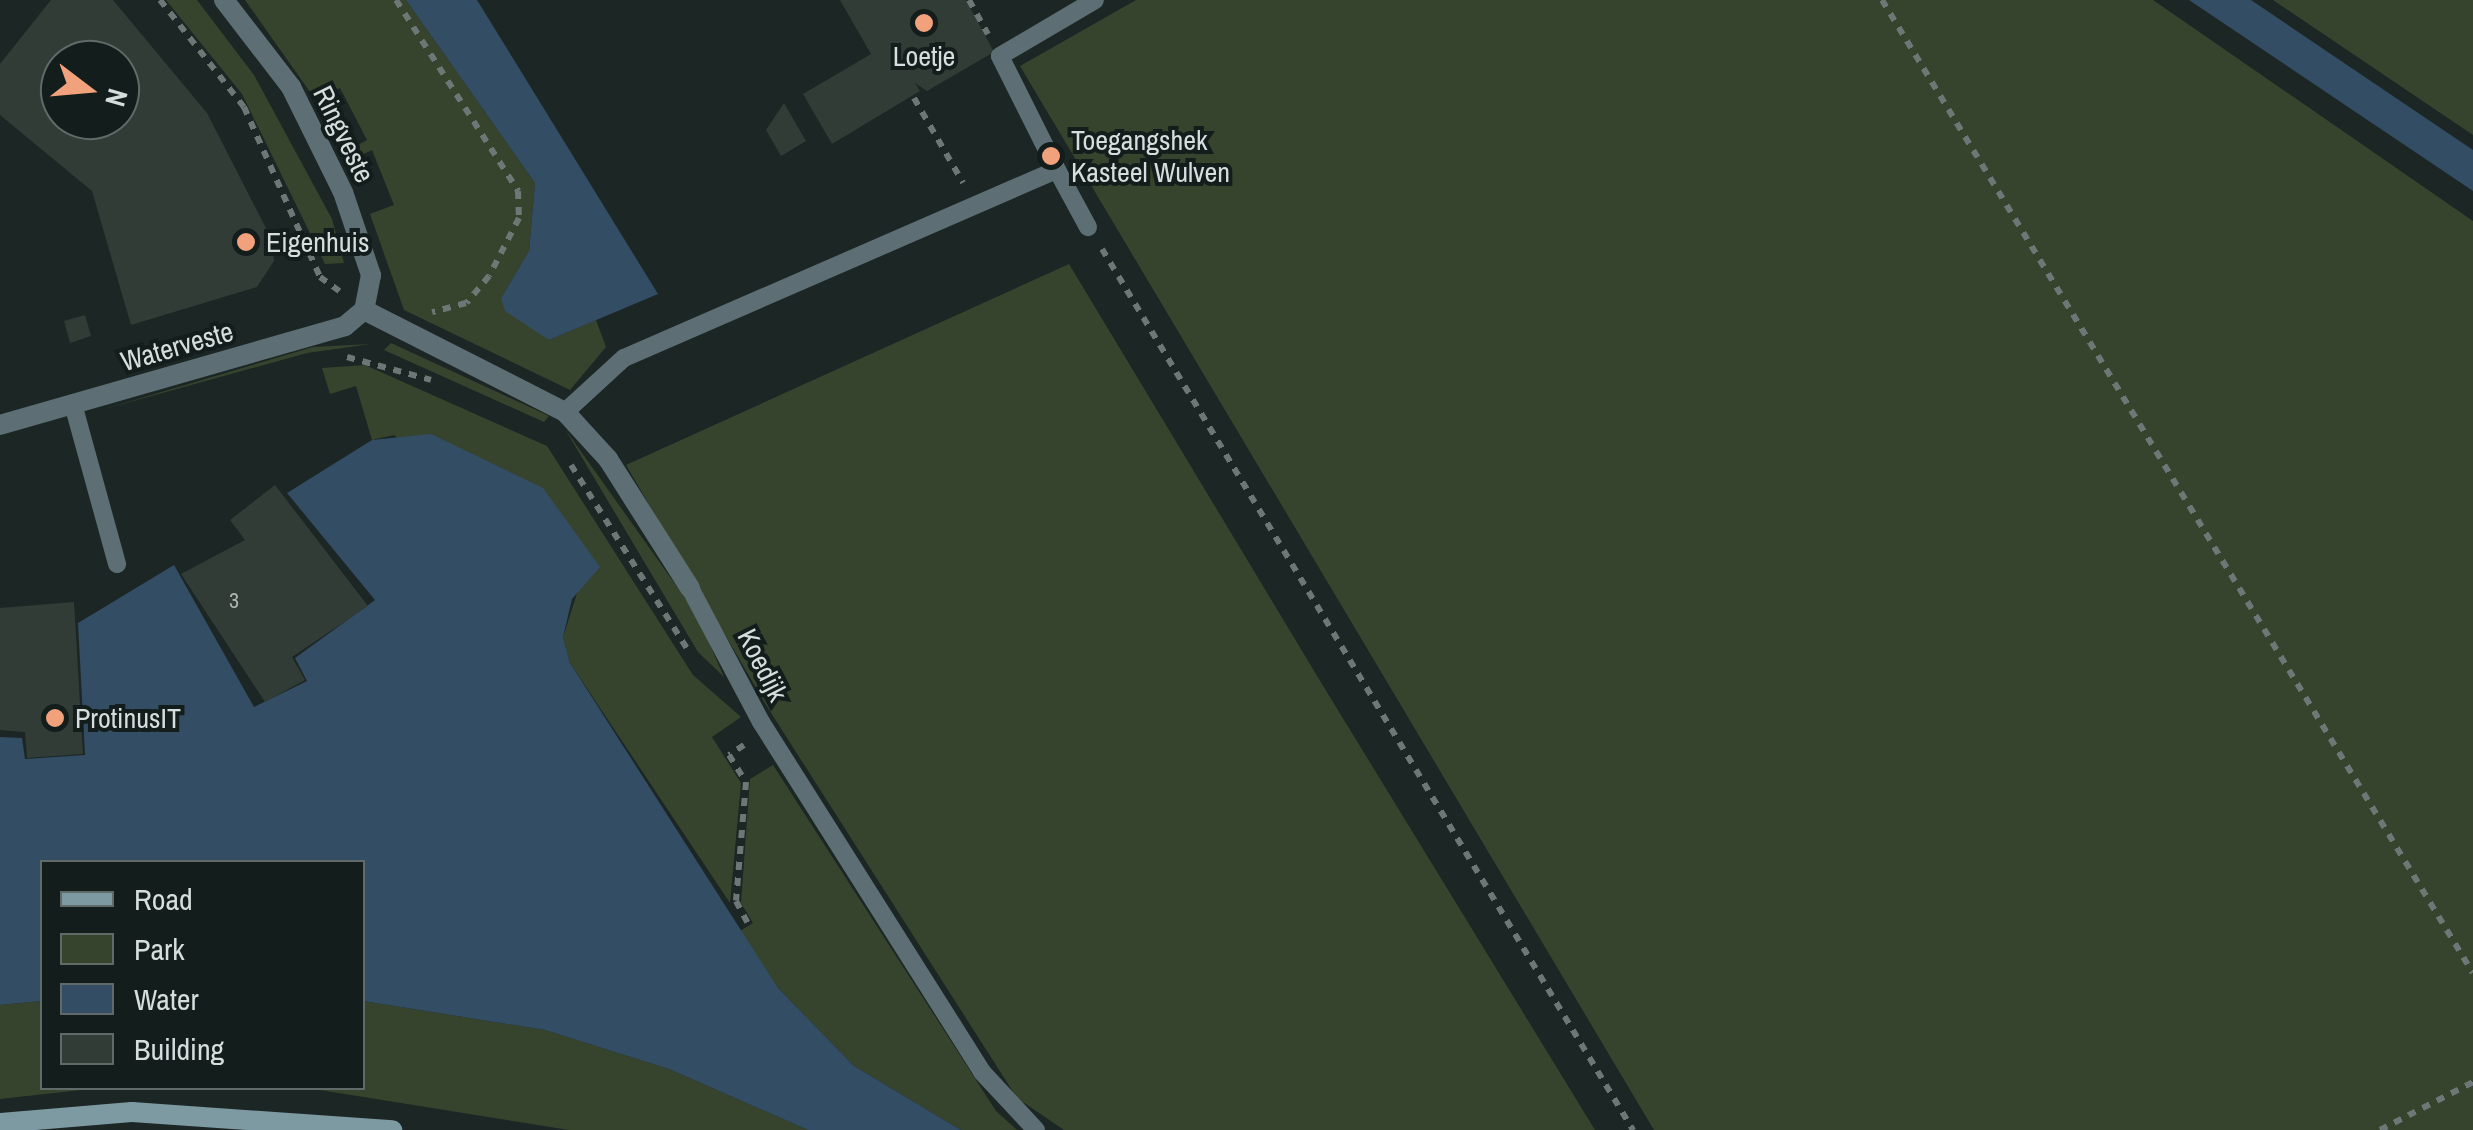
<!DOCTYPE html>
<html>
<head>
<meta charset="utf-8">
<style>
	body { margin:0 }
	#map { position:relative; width:2473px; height:1130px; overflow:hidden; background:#1b2625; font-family:"Archivo Narrow",sans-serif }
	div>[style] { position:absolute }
	.green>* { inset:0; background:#37442d }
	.water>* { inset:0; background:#334d64 }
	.building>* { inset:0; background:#323c36 }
	.path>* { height:6px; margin-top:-3px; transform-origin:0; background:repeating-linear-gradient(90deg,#6d7776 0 8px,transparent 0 16px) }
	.lane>* { height:18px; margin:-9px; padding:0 9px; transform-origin:9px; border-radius:9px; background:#5d6f74 }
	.street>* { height:20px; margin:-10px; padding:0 10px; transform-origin:10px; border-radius:10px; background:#5d6f74 }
	.secondary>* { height:20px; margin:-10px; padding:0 10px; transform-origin:10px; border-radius:10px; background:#7d99a2 }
	.dots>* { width:28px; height:28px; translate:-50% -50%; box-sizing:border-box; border:5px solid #121d1c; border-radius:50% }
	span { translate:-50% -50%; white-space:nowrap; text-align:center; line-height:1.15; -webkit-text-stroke:8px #121d1c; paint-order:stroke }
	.number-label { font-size:22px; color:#adb6b3 }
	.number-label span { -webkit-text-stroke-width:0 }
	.poi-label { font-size:28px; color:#d6dedd }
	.left { translate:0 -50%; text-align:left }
	.street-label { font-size:28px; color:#d6dedd }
	.legend { position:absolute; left:40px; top:860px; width:325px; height:230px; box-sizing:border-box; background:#121d1c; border:2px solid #606a69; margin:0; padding:12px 18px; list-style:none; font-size:30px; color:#d6dedd }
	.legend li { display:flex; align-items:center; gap:20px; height:50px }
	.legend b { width:50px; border:2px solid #606a69 }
	.north { position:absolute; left:40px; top:40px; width:100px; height:100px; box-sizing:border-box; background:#121d1c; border:2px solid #606a69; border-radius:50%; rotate:106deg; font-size:28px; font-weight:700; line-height:40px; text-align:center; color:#d6dedd }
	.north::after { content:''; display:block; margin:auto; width:35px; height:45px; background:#f1a17b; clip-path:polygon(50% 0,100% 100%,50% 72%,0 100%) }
</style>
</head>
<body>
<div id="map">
	<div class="green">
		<i style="clip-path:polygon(166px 0,197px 0,254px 75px,332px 219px,344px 263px,325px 264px,242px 94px)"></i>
		<i style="clip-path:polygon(245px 0,406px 0,535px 183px,529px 251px,501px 298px,549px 340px,596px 320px,606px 347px,570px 390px,404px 310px,370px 214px,394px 205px,372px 150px,349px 161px,344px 153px,367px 140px,340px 88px,315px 99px)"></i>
		<i style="clip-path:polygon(1136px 0,2153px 0,2473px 221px,2473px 1130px,1654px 1130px,1020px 66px)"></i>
		<i style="clip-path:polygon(2273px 0,2473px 0,2473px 135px)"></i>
		<i style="clip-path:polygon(1069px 264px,1325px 689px,1595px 1130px,1064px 1130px,1017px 1098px,766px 705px,626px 465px)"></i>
		<i style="clip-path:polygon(391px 343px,495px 391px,549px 416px,544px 422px,384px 350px)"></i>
		<i style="clip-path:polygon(371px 344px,307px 353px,101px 410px,313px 347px)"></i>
		<i style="clip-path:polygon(365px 365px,547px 446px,693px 675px,741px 717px,712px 737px,741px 783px,730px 903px,570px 663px,563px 637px,579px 587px,394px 435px,372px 440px,356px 386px,330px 394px,322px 368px)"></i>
		<i style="clip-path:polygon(565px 429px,697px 615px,724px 677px,698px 652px)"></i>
		<i style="clip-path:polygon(773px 765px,996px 1111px,1017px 1130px,961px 1130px,854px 1066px,778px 988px,740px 931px,753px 923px,741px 903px,750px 779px)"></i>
		<i style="clip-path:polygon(42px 1001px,42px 1088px,99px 1088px,0 1099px,0 1005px)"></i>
		<i style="clip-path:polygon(363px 1001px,545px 1030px,669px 1069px,808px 1130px,569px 1130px,320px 1090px,227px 1088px,362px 1088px)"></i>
	</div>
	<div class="water">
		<i style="clip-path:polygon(406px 0,477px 0,658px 294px,549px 340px,505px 311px,501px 298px,529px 251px,535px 183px)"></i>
		<i style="clip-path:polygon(2189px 0,2251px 0,2473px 150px,2473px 191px)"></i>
		<i style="clip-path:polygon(431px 434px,543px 488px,600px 567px,572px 599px,563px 637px,570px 663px,778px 988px,854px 1066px,961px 1130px,808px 1130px,669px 1069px,545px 1030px,363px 1001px,362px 862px,42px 862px,42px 1001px,0 1005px,0 737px,22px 738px,25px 759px,85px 755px,78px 623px,174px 565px,254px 707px,307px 681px,295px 658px,375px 600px,287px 493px,372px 440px)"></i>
	</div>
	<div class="building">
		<i style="clip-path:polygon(evenodd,51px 0,113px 0,207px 113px,272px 240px,274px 261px,257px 287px,131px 325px,92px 191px,0 115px,0 64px,51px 0,60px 60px,120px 60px,120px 120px,60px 120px,60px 60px)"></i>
		<i style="clip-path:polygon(840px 0,966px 0,994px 52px,927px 91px,915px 83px,920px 91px,832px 144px,803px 94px,871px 54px)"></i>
		<i style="clip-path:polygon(784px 103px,806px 141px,781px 156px,766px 130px)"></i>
		<i style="clip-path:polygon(85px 315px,91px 336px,70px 343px,64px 321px)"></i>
		<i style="clip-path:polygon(275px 485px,368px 606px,292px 657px,305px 680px,265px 702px,181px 574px,245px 540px,230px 520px)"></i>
		<i style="clip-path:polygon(74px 602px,83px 754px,27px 758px,25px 732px,0 730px,0 608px)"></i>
	</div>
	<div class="path">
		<i style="left:160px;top:0;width:136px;rotate:51.9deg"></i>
		<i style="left:244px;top:107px;width:186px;rotate:65.9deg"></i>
		<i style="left:320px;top:277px;width:24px;rotate:36deg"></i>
		<i style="left:396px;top:0;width:227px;rotate:57.4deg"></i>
		<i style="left:518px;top:191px;width:27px;rotate:88deg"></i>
		<i style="left:519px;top:218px;width:65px;rotate:117.3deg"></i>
		<i style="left:489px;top:276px;width:35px;rotate:130deg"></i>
		<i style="left:466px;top:303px;width:35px;rotate:165deg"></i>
		<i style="left:969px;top:0;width:39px;rotate:61deg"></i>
		<i style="left:1882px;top:0;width:1138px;rotate:58.73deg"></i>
		<i style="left:914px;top:98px;width:98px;rotate:60deg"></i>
		<i style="left:1102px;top:249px;width:1029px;rotate:58.92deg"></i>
		<i style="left:347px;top:357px;width:87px;rotate:15.3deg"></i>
		<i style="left:571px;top:465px;width:222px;rotate:57.7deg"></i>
		<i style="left:744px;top:745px;width:18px;rotate:146deg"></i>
		<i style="left:729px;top:755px;width:32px;rotate:58deg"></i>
		<i style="left:746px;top:782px;width:119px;rotate:94.8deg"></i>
		<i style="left:736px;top:901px;width:27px;rotate:62deg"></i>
		<i style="left:2380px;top:1130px;width:105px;rotate:-27.3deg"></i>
	</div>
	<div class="lane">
		<i style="left:1057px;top:170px;width:127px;rotate:-116.6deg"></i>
		<i style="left:1000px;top:56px;width:110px;rotate:-30.5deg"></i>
		<i style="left:73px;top:404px;width:166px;rotate:74.6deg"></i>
		<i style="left:565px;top:412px;width:80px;rotate:-42.5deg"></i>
		<i style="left:624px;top:358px;width:472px;rotate:-23.5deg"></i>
		<i style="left:1057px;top:170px;width:65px;rotate:61.5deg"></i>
		<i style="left:690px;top:588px;width:152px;rotate:62.1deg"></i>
		<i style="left:761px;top:722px;width:414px;rotate:57.7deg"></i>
		<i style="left:982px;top:1072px;width:79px;rotate:47deg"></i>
	</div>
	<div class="street">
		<i style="left:224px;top:0;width:110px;rotate:52.4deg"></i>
		<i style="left:291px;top:87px;width:117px;rotate:63.7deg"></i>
		<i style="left:343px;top:192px;width:88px;rotate:71.4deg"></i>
		<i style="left:371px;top:275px;width:36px;rotate:101deg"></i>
		<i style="left:364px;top:310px;width:225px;rotate:26.9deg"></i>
		<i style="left:565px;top:412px;width:64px;rotate:47.5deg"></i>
		<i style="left:608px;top:459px;width:153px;rotate:57.6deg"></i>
		<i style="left:0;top:425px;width:359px;rotate:-16deg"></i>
		<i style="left:345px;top:326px;width:25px;rotate:-40deg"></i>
	</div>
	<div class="secondary">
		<i style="left:0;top:1123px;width:132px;rotate:-4.8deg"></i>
		<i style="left:132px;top:1112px;width:261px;rotate:4deg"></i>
	</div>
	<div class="dots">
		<i style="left:924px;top:23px;background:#f1a17b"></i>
		<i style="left:1051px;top:156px;background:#f1a17b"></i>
		<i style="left:246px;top:242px;background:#f1a17b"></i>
		<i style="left:55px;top:718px;background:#f1a17b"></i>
	</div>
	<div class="number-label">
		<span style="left:234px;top:601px">3</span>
	</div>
	<div class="poi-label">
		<span style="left:924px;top:56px">Loetje</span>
		<span class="left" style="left:1071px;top:156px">Toegangshek<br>Kasteel Wulven</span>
		<span class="left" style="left:266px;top:242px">Eigenhuis</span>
		<span class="left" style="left:75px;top:718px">ProtinusIT</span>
	</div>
	<div class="street-label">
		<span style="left:344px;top:134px;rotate:64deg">Ringveste</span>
		<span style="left:177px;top:346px;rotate:-16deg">Waterveste</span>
		<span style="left:763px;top:665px;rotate:63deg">Koedijk</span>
	</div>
	<ul class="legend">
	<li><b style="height:12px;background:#7d99a2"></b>Road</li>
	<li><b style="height:28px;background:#37442d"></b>Park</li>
	<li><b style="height:28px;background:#334d64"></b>Water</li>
	<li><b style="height:28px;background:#323c36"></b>Building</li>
	</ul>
	<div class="north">N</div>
</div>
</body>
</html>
